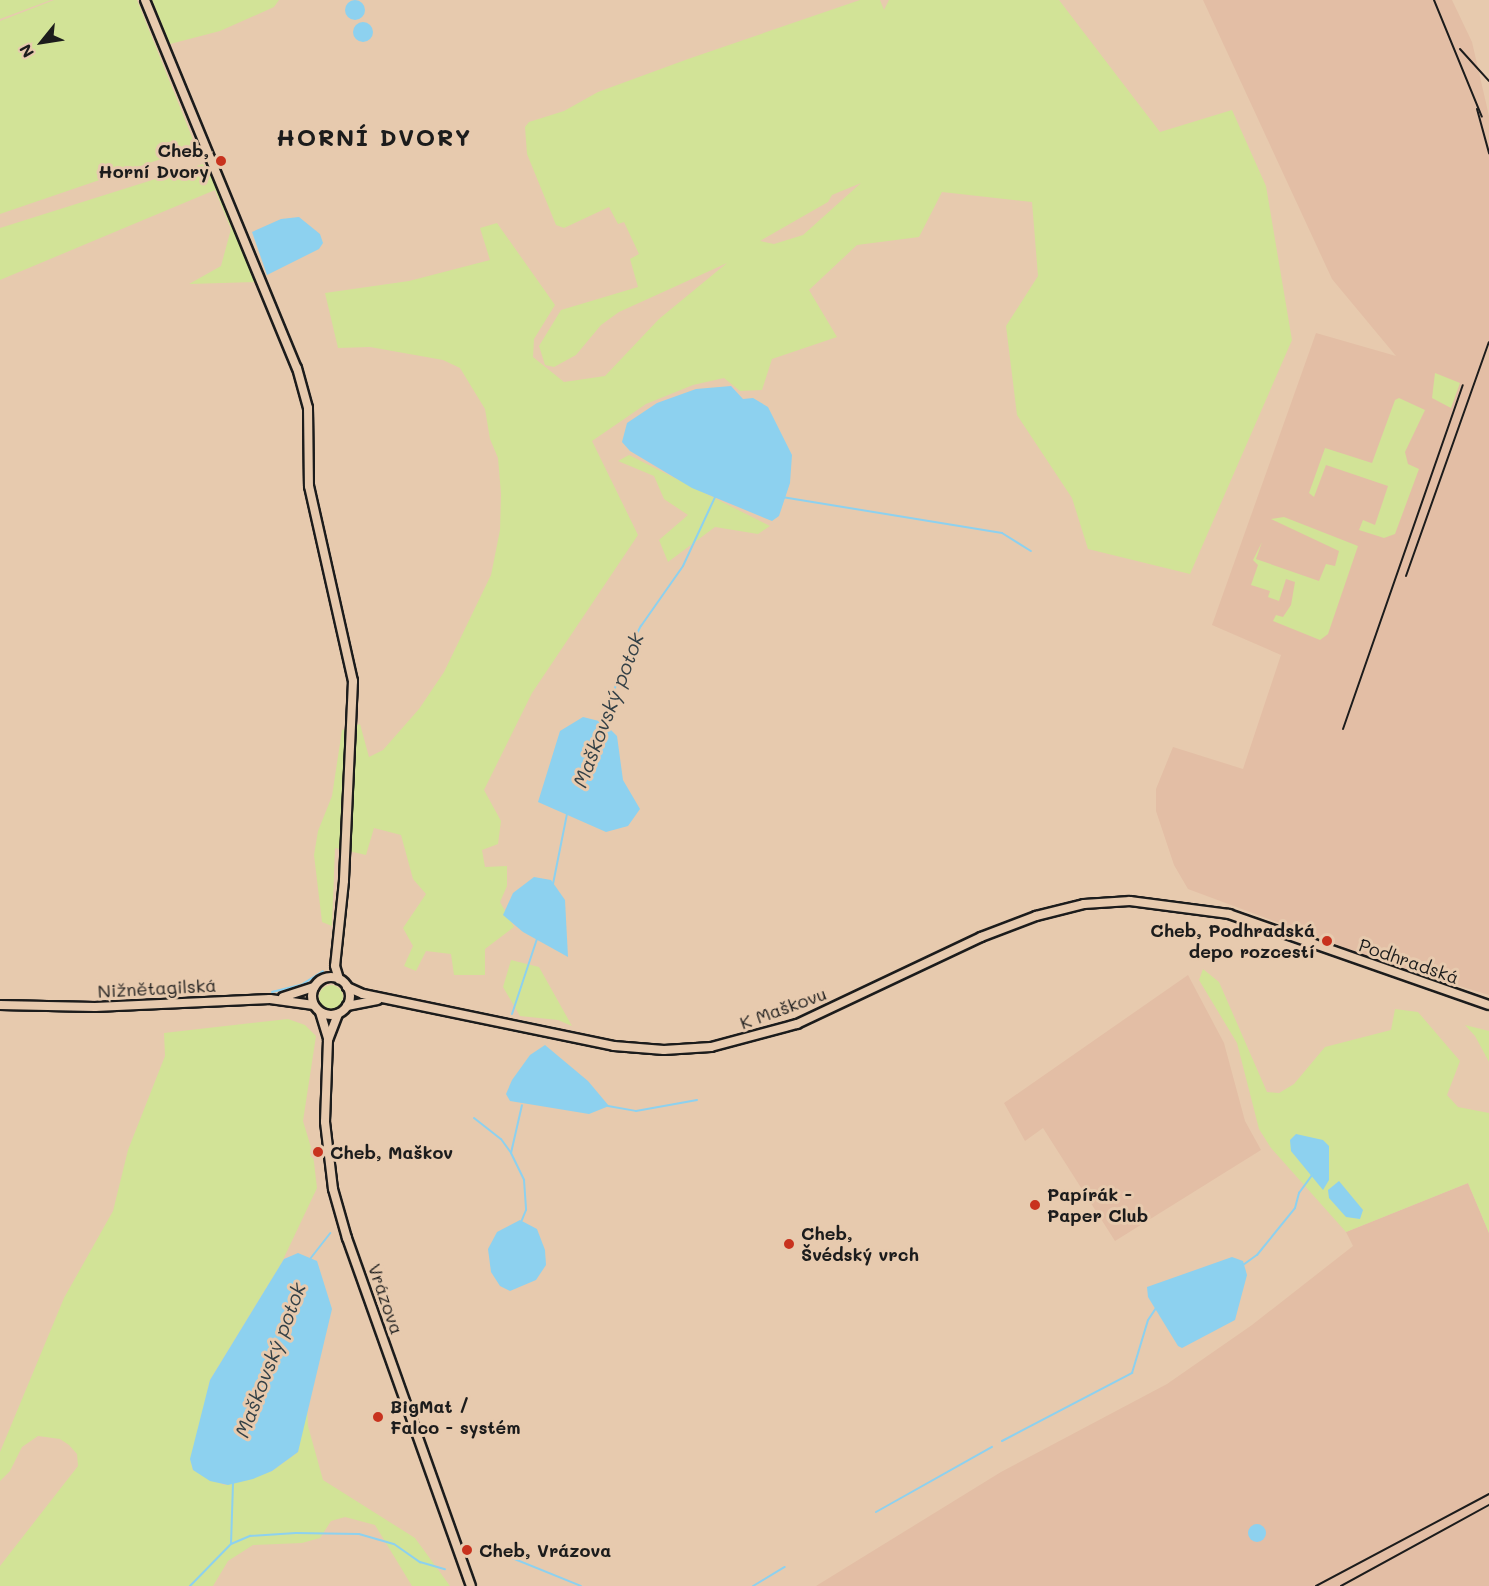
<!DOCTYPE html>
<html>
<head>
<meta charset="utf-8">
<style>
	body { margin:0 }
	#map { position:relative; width:1489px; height:1586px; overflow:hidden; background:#e7caae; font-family:Mali,sans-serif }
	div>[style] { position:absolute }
	.built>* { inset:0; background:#e3bea5 }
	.green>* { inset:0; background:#d2e397 }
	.round { border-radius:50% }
	.water>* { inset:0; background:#8dd1ef }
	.stream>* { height:2px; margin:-1px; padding:0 1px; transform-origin:1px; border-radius:1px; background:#8dd1ef }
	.roads { filter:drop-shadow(2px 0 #1c1c1c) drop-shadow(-2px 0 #1c1c1c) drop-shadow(0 2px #1c1c1c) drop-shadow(0 -2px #1c1c1c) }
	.secondary>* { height:8px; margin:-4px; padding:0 4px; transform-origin:4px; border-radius:4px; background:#e7caae }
	.secondary>.ring { margin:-4px; padding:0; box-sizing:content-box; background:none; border:8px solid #e7caae; border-radius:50% }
	.rail>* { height:2px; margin:-1px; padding:0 1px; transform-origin:1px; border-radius:1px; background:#1c1c1c }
	.dots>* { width:16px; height:16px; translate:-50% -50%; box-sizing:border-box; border:3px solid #e7caae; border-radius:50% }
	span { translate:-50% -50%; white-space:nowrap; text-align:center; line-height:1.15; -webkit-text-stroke:6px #e7caae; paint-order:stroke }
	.poi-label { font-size:18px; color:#1c1c1c; font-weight:700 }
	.right { translate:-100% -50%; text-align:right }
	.left { translate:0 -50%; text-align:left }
	.street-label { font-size:18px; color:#1c1c1c }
	.water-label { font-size:20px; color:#334046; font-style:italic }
	.district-label { font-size:24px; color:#1c1c1c; font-weight:700; letter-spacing:1.5px }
	.north { position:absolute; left:12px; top:12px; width:60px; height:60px; -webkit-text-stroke:4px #e7caae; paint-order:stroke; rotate:240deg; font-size:16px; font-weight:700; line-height:24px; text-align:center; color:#1c1c1c }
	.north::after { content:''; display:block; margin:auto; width:21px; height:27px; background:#1c1c1c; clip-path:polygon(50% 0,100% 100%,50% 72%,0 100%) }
</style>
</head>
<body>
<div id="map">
	<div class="built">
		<i style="clip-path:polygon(1203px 0,1452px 0,1472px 42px,1489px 116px,1489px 995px,1397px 967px,1188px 889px,1174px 865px,1156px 811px,1156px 789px,1173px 747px,1243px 769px,1281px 655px,1212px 625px,1316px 333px,1396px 356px,1332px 279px)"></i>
		<i style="clip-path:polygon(1188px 975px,1224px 1043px,1245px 1121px,1261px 1150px,1115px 1241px,1043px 1128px,1025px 1141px,1004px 1103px)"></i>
		<i style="clip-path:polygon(1468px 1183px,1489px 1233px,1489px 1586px,816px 1586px,1001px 1472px,1167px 1384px,1252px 1325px,1353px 1246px,1346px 1232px)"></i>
	</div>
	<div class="green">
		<i style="clip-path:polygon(0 0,51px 0,0 19px)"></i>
		<i style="clip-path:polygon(54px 0,137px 0,196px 147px,0 214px,0 21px)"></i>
		<i style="clip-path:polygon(152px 0,279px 0,274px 7px,220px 31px,170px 44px)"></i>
		<i style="clip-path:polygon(evenodd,860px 0,880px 0,884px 10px,889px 0,1059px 0,1160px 132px,1232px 110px,1266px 186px,1292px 340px,1190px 574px,1088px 549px,1072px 498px,1017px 415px,1006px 326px,1038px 276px,1032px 202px,942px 192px,919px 237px,857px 245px,809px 290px,837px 337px,772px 359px,762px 390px,740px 391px,724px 378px,693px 385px,646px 404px,592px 441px,638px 535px,532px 693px,484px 790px,501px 821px,498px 844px,482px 850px,485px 867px,507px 866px,507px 886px,500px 902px,514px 927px,485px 949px,485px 975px,454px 975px,451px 954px,426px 951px,416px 971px,404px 966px,413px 946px,403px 928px,426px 894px,413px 879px,401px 835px,374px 828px,366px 855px,335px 848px,332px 926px,322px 922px,314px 855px,318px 831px,332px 796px,342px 730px,360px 724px,369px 757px,383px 750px,419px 709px,444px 672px,491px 575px,500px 530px,501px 494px,498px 458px,490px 439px,485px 409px,460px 368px,443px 360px,370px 347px,338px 348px,325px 293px,409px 281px,490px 260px,480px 228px,497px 223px,555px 305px,534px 339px,533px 357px,564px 382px,605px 376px,659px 319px,727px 263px,619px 312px,601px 325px,576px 355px,554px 367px,545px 365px,539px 346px,561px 310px,638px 287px,630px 259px,639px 254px,624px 222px,618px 224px,609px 207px,564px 228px,556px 225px,527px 154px,525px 127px,529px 122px,564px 111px,598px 92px,688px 59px,860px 0,861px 183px,803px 235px,774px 244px,760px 241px,828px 202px,832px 195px,861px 183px)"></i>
		<i style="clip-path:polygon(203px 164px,205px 169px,211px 167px,255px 282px,189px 284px,221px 266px,231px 229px,215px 190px,0 280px,0 228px)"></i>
		<i style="clip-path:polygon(1435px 373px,1460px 383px,1451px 408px,1432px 398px)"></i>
		<i style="clip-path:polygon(1399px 398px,1425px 410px,1405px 452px,1408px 464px,1419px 469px,1395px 534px,1384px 538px,1359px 530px,1363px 520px,1375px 525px,1388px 486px,1326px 465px,1314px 497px,1309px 493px,1325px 448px,1372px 463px,1395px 400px)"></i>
		<i style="clip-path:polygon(629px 455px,770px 526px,758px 534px,715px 527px,668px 562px,659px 540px,688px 515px,664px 499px,654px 476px,618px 461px)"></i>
		<i style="clip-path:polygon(1284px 517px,1358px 546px,1328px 634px,1320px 640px,1273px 621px,1276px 615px,1283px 617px,1291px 605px,1295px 582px,1286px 579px,1279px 601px,1268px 597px,1270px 591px,1251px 585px,1258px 565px,1253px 560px,1262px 542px,1256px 559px,1319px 581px,1326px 564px,1335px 566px,1339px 551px,1271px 519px)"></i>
		<i style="clip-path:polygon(511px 960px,539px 967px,572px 1026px,558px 1020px,520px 1016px,503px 987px)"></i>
		<i style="clip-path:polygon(1203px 969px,1219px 982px,1267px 1092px,1279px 1093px,1294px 1084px,1325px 1047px,1391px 1030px,1395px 1009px,1418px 1012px,1460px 1061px,1447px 1095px,1458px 1107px,1489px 1113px,1489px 1233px,1468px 1183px,1346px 1232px,1271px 1148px,1259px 1129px,1237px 1043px,1199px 980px)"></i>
		<i class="round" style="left:319px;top:985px;width:24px;height:24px"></i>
		<i style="clip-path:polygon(288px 1019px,305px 1025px,316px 1036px,303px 1121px,313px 1154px,317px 1188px,281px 1264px,210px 1380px,191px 1462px,193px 1470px,224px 1485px,272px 1471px,298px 1452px,307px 1403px,308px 1426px,323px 1480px,415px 1538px,450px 1586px,412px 1586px,375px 1525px,345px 1517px,331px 1521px,320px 1538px,302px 1543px,253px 1545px,228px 1561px,213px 1586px,0 1586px,0 1566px,78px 1466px,77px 1454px,69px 1445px,60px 1439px,38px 1436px,22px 1447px,10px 1471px,0 1481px,0 1452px,64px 1298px,113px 1211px,128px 1150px,165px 1056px,164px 1033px)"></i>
		<i style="clip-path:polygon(1465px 1025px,1489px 1031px,1489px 1062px,1475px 1036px)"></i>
	</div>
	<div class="water">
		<i class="round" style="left:345px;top:0;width:20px;height:20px"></i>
		<i class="round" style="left:353px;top:22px;width:20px;height:20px"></i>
		<i style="clip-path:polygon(299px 217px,320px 234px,323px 243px,319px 249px,267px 275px,252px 232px,281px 219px)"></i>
		<i style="clip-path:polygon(731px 386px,743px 399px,753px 398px,768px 407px,792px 455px,790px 483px,779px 516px,772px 521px,692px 488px,630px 451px,622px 442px,627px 423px,657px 403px,696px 389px)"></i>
		<i style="clip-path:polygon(583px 717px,603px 722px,617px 736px,623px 780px,640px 809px,628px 826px,606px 832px,538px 802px,560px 731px)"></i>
		<i style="clip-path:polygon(534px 877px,551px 880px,565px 900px,568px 957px,523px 932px,503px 915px,513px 893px)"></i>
		<i style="clip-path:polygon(545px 1045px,588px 1081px,609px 1106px,589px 1114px,510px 1101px,506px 1094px,512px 1080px,530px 1055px)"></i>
		<i style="clip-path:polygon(1296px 1134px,1323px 1140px,1329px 1146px,1329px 1180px,1323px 1190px,1291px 1151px,1290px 1140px)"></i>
		<i style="clip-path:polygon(1339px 1181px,1363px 1210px,1360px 1219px,1346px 1217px,1329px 1198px,1328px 1190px)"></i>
		<i style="clip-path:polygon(520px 1220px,537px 1229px,545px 1250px,546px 1265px,536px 1280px,510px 1291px,500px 1286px,491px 1272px,488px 1249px,497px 1232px)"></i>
		<i style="clip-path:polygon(298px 1253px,317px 1261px,332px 1309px,298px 1452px,272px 1471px,253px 1479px,228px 1485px,210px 1481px,193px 1470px,190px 1459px,210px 1380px,284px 1259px)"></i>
		<i style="clip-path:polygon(1232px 1257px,1243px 1261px,1247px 1275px,1235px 1320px,1182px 1348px,1178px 1346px,1148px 1297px,1147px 1287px)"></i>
		<i class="round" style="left:1248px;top:1524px;width:18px;height:18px"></i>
	</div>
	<div class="stream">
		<i style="left:782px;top:497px;width:223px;rotate:9.3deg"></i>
		<i style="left:1002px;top:533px;width:34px;rotate:32deg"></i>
		<i style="left:603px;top:725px;width:71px;rotate:-72.1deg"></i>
		<i style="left:625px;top:657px;width:35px;rotate:-63deg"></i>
		<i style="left:641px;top:626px;width:73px;rotate:-55deg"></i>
		<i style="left:683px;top:566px;width:76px;rotate:-65.1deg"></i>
		<i style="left:553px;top:884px;width:71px;rotate:-78.7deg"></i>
		<i style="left:272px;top:992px;width:30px;rotate:-14deg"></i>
		<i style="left:301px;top:985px;width:26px;rotate:-32deg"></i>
		<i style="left:512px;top:1014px;width:79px;rotate:-71.6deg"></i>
		<i style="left:608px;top:1106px;width:28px;rotate:10deg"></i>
		<i style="left:636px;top:1111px;width:62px;rotate:-10.2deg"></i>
		<i style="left:474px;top:1118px;width:34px;rotate:38deg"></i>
		<i style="left:501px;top:1139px;width:17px;rotate:54deg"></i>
		<i style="left:511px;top:1153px;width:49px;rotate:-77.1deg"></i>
		<i style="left:511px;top:1153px;width:30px;rotate:64deg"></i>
		<i style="left:524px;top:1180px;width:30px;rotate:86deg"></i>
		<i style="left:526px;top:1210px;width:11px;rotate:112deg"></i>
		<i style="left:310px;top:1259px;width:33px;rotate:-52deg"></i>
		<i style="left:1243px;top:1265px;width:17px;rotate:-36deg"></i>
		<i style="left:1257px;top:1255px;width:60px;rotate:-51deg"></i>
		<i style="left:1295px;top:1208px;width:16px;rotate:-75deg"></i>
		<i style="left:1299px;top:1193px;width:24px;rotate:-54deg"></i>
		<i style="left:1002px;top:1441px;width:147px;rotate:-27.6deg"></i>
		<i style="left:1132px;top:1373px;width:55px;rotate:-73.2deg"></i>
		<i style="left:1148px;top:1320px;width:14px;rotate:-56deg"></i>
		<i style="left:876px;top:1512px;width:133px;rotate:-29.3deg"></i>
		<i style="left:231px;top:1544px;width:21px;rotate:-23deg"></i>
		<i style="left:250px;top:1536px;width:46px;rotate:-3.7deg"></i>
		<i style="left:296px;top:1533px;width:63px;rotate:0.9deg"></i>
		<i style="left:359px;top:1534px;width:36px;rotate:16deg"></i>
		<i style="left:394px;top:1544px;width:32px;rotate:35deg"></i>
		<i style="left:420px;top:1562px;width:26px;rotate:16deg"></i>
		<i style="left:490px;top:1549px;width:98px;rotate:22.1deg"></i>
		<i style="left:190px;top:1586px;width:59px;rotate:-45.7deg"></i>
		<i style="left:231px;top:1544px;width:61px;rotate:-88.1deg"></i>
		<i style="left:753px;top:1586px;width:37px;rotate:-31deg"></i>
	</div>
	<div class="roads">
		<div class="secondary">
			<i style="left:145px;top:0;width:398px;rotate:67.6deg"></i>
			<i style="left:297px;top:368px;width:41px;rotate:74.6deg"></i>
			<i style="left:308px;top:408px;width:78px;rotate:89.3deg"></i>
			<i style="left:309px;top:486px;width:200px;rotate:77.3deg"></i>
			<i style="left:353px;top:681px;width:200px;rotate:92.6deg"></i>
			<i style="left:344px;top:881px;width:85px;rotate:96deg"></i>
			<i style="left:335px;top:966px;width:14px;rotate:73deg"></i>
			<i class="ring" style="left:312px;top:977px;width:30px;height:30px"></i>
			<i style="left:347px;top:987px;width:17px;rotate:24deg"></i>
			<i style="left:363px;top:994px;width:256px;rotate:11.7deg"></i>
			<i style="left:614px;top:1046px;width:50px;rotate:4.6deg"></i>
			<i style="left:664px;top:1050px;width:47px;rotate:-3.7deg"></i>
			<i style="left:711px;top:1047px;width:89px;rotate:-15deg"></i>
			<i style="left:797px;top:1024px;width:204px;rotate:-25.3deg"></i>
			<i style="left:981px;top:937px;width:59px;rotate:-20.9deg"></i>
			<i style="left:1036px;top:916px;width:49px;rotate:-14deg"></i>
			<i style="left:1084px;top:904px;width:46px;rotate:-3.7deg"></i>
			<i style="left:1130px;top:901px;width:100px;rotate:7.5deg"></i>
			<i style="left:1229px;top:914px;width:275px;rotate:19.3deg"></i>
			<i style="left:283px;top:997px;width:33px;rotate:-18deg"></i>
			<i style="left:0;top:1005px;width:95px;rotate:1.2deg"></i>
			<i style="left:95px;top:1007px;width:175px;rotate:-2.6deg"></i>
			<i style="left:270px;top:999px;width:44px;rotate:7.8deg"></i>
			<i style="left:347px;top:1006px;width:31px;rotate:-11deg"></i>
			<i style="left:320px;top:1012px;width:28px;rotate:73deg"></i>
			<i style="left:338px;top:1014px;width:28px;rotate:111deg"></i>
			<i style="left:328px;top:1040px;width:82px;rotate:92.1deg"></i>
			<i style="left:325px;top:1122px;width:67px;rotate:83.2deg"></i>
			<i style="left:333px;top:1189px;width:51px;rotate:74.1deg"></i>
			<i style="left:347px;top:1238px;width:369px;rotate:70.4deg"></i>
		</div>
	</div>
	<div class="rail">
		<i style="left:1434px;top:0;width:126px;rotate:67.7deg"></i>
		<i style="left:1460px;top:49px;width:43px;rotate:47.8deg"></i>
		<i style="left:1477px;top:109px;width:46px;rotate:74.7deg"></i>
		<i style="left:1406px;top:576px;width:248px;rotate:-70.5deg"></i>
		<i style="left:1343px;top:729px;width:364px;rotate:-70.8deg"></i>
		<i style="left:1316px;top:1586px;width:196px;rotate:-28deg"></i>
		<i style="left:1341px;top:1586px;width:169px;rotate:-28.7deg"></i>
	</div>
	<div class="dots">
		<i style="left:221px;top:161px;background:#c8321e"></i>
		<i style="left:1327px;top:941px;background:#c8321e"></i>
		<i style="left:318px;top:1152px;background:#c8321e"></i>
		<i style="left:1035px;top:1205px;background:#c8321e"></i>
		<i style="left:789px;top:1244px;background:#c8321e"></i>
		<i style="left:378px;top:1417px;background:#c8321e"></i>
		<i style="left:467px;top:1550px;background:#c8321e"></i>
	</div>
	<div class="poi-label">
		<span class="right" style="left:209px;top:161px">Cheb,<br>Horní Dvory</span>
		<span class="right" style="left:1315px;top:941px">Cheb, Podhradská<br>depo rozcestí</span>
		<span class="left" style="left:330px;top:1152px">Cheb, Maškov</span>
		<span class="left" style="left:1047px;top:1205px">Papírák -<br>Paper Club</span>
		<span class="left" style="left:801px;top:1244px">Cheb,<br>Švédský vrch</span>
		<span class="left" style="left:390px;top:1417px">BigMat /<br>Falco - systém</span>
		<span class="left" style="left:479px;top:1550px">Cheb, Vrázova</span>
	</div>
	<div class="street-label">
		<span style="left:1409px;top:961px;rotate:19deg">Podhradská</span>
		<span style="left:157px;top:988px;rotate:-3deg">Nižnětagilská</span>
		<span style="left:783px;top:1008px;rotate:-20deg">K Maškovu</span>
		<span style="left:386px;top:1299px;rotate:71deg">Vrázova</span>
	</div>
	<div class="water-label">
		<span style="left:608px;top:710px;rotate:-69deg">Maškovský potok</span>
		<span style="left:270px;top:1360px;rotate:-69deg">Maškovský potok</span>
	</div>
	<div class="district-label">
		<span style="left:374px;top:137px">HORNÍ DVORY</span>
	</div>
	<div class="north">N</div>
</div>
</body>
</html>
